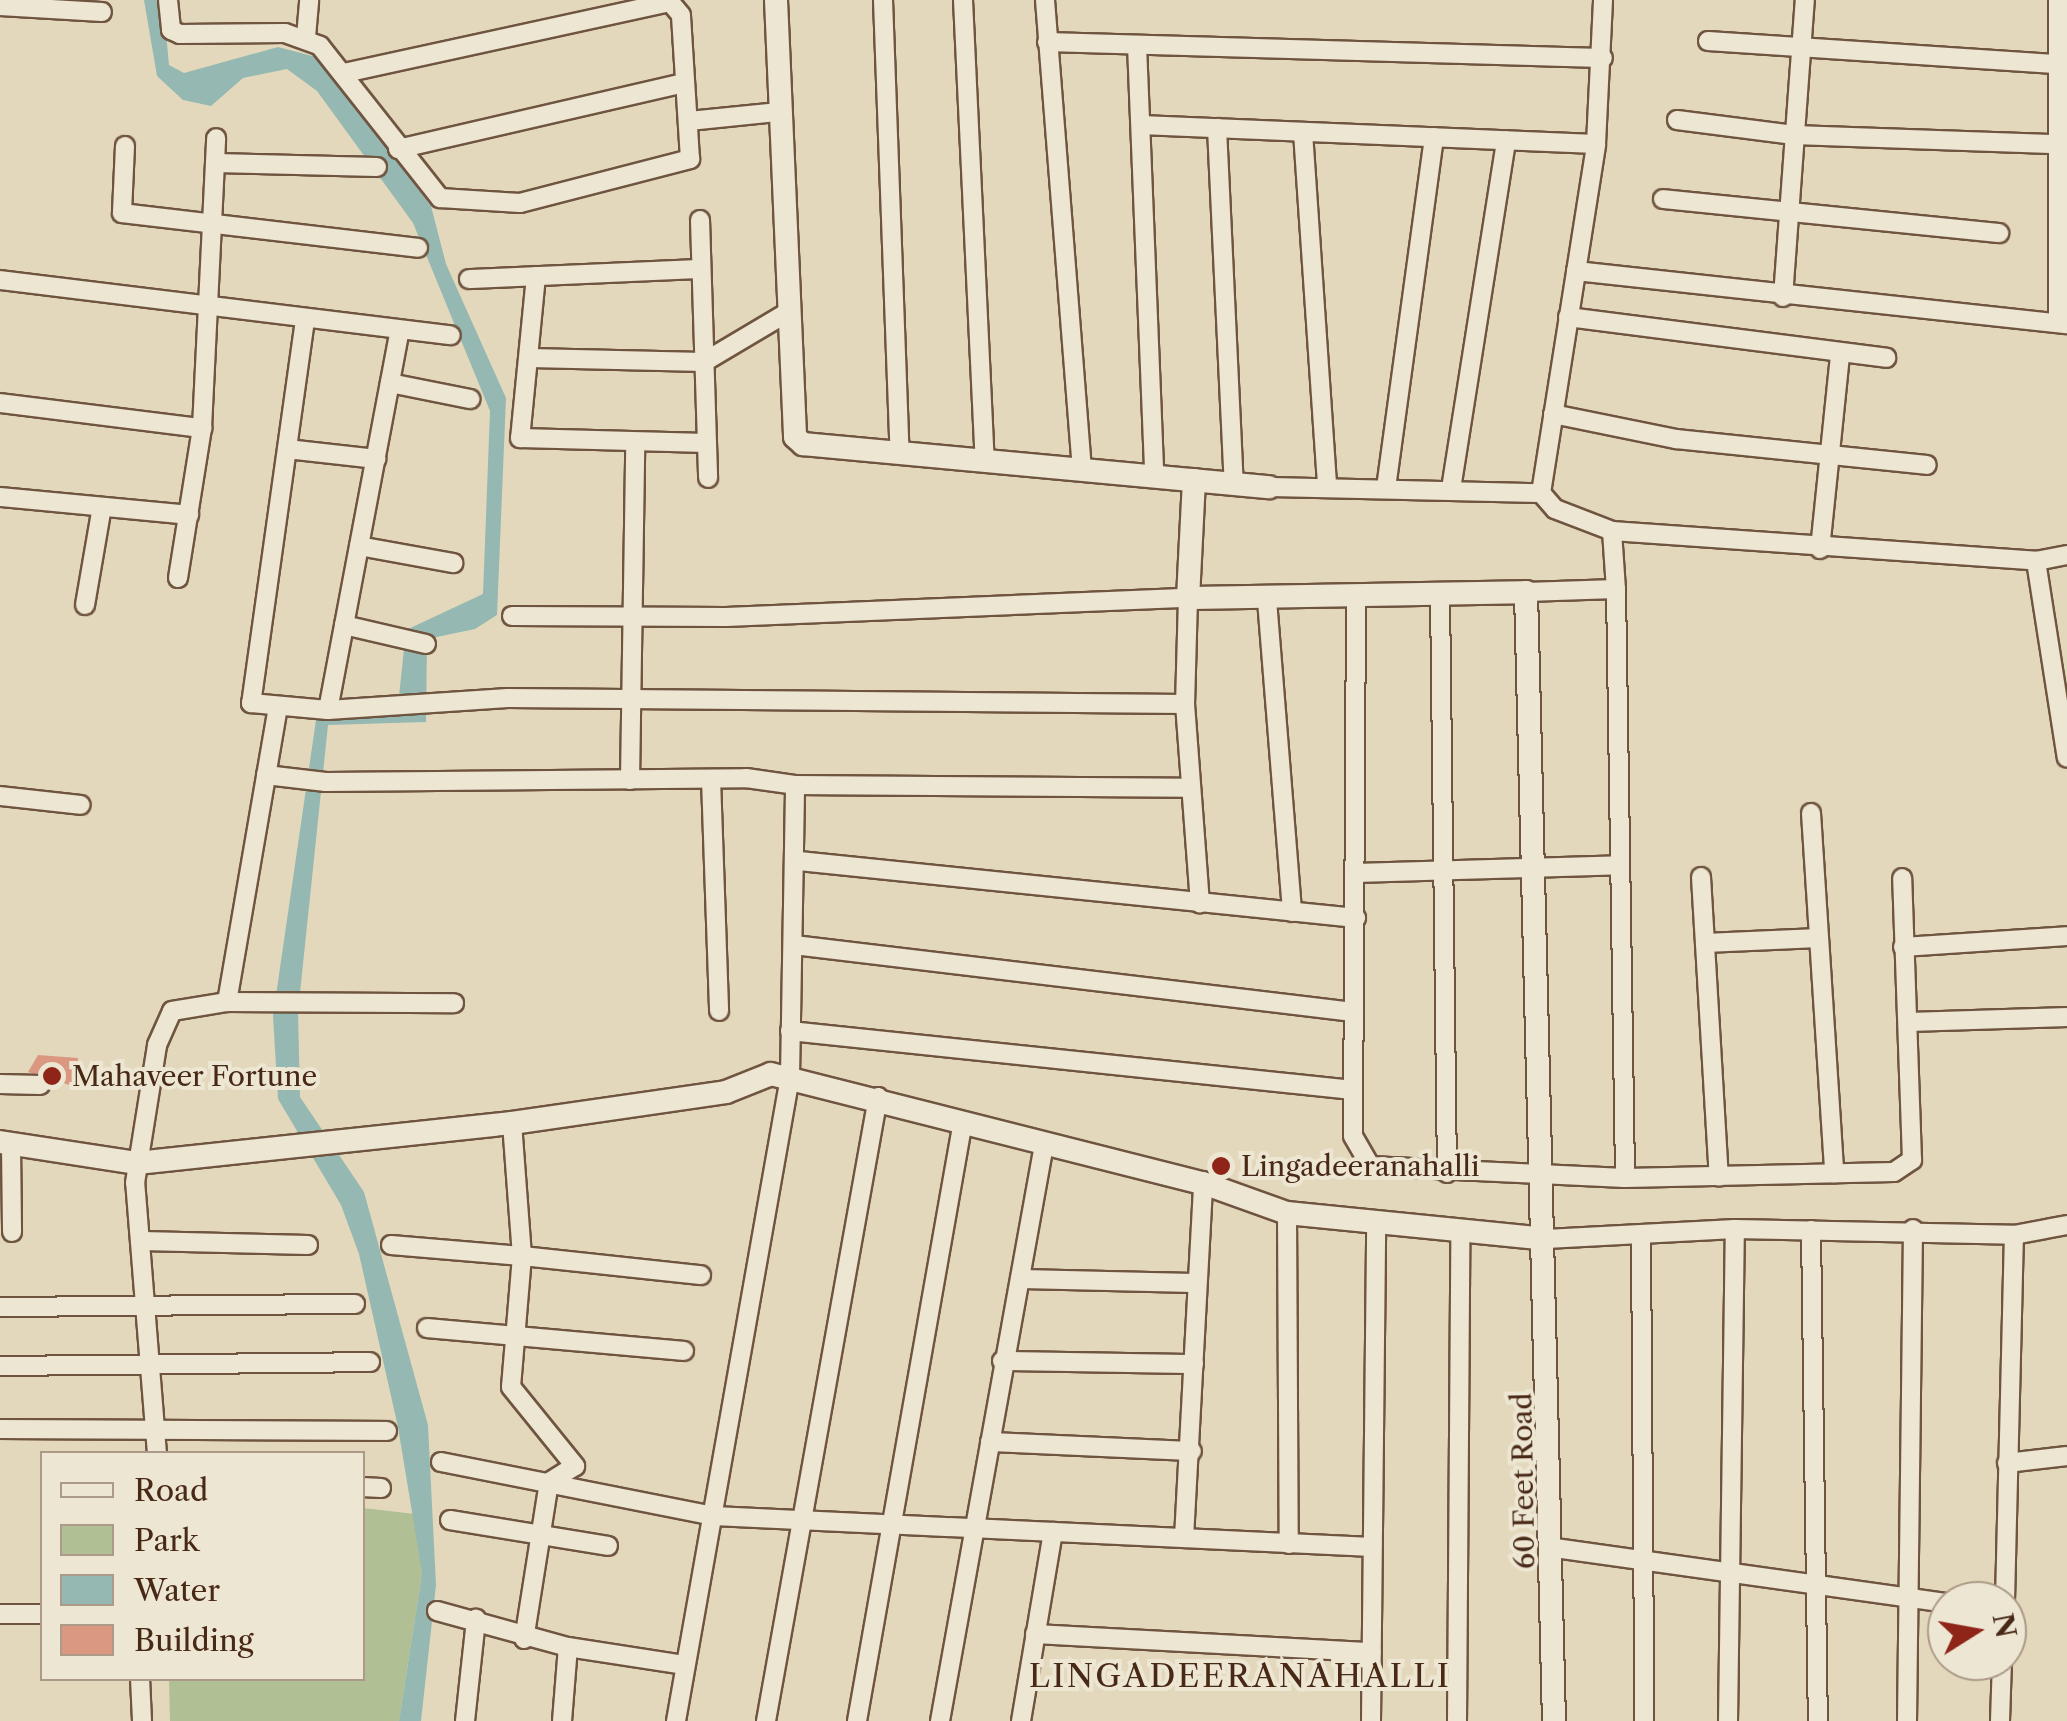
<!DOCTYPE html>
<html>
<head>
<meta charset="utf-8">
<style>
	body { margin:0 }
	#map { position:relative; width:2067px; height:1721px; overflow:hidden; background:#e4d8bc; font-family:"Libre Caslon Text",serif }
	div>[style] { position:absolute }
	.green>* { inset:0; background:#b0bf94 }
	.water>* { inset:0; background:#95b9b2 }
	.building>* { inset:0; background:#db9880 }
	.roads { filter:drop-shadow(2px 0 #6f5540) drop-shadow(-2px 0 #6f5540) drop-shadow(0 2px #6f5540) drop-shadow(0 -2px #6f5540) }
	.minor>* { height:18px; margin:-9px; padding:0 9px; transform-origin:9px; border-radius:9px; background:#ede6d3 }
	.tertiary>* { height:22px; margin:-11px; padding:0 11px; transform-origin:11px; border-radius:11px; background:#ede6d3 }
	.dots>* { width:28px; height:28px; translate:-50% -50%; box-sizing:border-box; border:5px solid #ede6d3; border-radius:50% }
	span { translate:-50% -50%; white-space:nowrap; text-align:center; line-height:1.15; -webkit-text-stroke:8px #ede6d3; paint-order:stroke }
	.poi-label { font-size:28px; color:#482916 }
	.left { translate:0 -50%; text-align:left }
	.street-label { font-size:28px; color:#482916 }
	.quarter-label { font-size:32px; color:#482916; letter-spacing:2.5px }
	.legend { position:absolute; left:40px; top:1451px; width:325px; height:230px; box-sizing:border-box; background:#ede6d3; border:2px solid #ab9a87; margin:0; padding:12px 18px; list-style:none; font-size:30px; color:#482916 }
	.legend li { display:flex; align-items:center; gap:20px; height:50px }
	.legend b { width:50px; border:2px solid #ab9a87 }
	.north { position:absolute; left:1927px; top:1581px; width:100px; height:100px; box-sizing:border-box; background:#ede6d3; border:2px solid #ab9a87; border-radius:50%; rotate:79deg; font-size:28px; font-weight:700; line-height:40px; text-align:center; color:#482916 }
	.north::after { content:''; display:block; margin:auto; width:35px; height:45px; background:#8f2418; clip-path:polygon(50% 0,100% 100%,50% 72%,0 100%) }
</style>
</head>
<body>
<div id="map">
	<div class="green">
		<i style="clip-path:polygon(363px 1508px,415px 1514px,422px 1573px,399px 1721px,170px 1721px,169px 1679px,362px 1678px)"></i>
	</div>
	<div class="water">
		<i style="clip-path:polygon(144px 0,163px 0,169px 65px,184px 73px,278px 47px,320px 58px,431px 206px,446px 264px,506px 398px,497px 615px,475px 629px,427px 639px,426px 722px,328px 725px,298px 1012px,300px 1097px,364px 1192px,428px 1425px,436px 1585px,421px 1721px,399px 1721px,422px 1573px,398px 1427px,359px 1254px,341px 1205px,278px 1099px,273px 1016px,316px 720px,397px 715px,406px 630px,483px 594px,490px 411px,413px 223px,317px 91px,287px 69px,243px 78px,211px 106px,183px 100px,157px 76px)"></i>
	</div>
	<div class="building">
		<i style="clip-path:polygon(38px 1055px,78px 1058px,76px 1087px,28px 1072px)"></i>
	</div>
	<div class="roads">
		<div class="minor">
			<i style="left:168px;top:0;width:30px;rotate:84deg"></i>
			<i style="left:171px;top:30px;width:10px;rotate:24deg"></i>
			<i style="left:180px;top:34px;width:105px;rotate:-0.5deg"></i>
			<i style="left:285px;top:33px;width:37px;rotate:20deg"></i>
			<i style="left:320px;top:46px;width:194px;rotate:51.7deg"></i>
			<i style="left:440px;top:198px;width:80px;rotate:3.6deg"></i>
			<i style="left:520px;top:203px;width:176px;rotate:-14.5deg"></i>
			<i style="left:690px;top:159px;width:144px;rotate:-93.6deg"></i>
			<i style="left:681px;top:15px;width:17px;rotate:-130deg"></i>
			<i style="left:670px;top:2px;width:335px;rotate:167.7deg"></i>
			<i style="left:883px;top:0;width:453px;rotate:87.9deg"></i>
			<i style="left:963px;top:0;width:462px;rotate:87.3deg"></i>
			<i style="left:1045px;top:0;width:471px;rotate:85.5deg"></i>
			<i style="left:2058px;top:0;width:322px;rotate:90deg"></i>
			<i style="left:0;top:6px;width:102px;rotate:3.4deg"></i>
			<i style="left:306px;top:37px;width:37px;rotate:-85deg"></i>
			<i style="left:1708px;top:41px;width:351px;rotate:3.8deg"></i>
			<i style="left:1047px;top:42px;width:556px;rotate:1.65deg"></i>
			<i style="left:1137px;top:45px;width:431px;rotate:87.7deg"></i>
			<i style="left:1677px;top:120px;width:118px;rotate:7.3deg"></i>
			<i style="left:1794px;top:135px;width:264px;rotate:2deg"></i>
			<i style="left:689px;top:121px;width:88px;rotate:-5.8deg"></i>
			<i style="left:1141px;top:125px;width:455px;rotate:2.4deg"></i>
			<i style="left:1217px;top:128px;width:356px;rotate:87.3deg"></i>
			<i style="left:1303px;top:132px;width:356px;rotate:86.1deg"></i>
			<i style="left:125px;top:146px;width:67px;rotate:92.6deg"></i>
			<i style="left:122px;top:213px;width:298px;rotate:6.7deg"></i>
			<i style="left:398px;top:149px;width:294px;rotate:-13deg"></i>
			<i style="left:215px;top:163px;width:162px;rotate:1.4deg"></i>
			<i style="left:1663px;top:199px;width:338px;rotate:5.8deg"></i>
			<i style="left:700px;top:220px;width:258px;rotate:88.2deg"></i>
			<i style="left:1576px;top:271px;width:494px;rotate:6.2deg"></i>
			<i style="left:536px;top:276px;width:163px;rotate:95.6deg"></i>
			<i style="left:520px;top:438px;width:187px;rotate:1.5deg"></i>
			<i style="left:469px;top:279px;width:232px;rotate:-2.5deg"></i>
			<i style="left:0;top:280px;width:454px;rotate:7deg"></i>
			<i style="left:1783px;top:297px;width:298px;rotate:-85.8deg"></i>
			<i style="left:1568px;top:317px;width:321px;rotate:7.3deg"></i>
			<i style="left:305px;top:320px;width:387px;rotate:98deg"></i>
			<i style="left:251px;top:703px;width:77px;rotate:5.2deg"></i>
			<i style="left:328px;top:710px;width:387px;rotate:-79.3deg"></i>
			<i style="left:530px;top:358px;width:174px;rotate:1.3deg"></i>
			<i style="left:704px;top:362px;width:94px;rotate:-30.7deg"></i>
			<i style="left:390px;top:383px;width:82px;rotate:11.3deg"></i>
			<i style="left:0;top:403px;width:204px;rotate:7.1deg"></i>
			<i style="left:1553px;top:414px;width:126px;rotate:11.5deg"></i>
			<i style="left:1676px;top:439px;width:252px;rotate:5.9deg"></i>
			<i style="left:287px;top:449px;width:90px;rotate:6.4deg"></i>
			<i style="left:1269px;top:487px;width:272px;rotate:1.3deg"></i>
			<i style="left:1541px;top:493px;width:353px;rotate:-81deg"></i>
			<i style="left:1596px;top:144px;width:144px;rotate:-87.2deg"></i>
			<i style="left:1386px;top:488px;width:354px;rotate:-82.2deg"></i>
			<i style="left:1451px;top:489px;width:353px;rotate:-81deg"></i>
			<i style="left:1541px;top:493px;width:21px;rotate:49deg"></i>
			<i style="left:1555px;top:509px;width:61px;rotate:21.1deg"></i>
			<i style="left:1612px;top:531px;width:425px;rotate:4deg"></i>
			<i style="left:0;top:497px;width:190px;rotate:5.4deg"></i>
			<i style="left:1612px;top:531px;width:58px;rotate:86.1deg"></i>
			<i style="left:359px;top:546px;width:96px;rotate:10.3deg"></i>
			<i style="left:1820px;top:549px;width:195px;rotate:-84.1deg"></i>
			<i style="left:2067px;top:555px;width:32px;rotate:169deg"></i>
			<i style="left:2036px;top:561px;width:199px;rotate:81.1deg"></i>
			<i style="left:178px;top:578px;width:152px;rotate:-80.9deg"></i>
			<i style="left:202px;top:428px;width:290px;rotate:-87.2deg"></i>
			<i style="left:1526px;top:592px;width:90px;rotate:-1.9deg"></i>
			<i style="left:1616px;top:589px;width:589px;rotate:89.12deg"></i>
			<i style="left:1440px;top:594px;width:579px;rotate:89.31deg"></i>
			<i style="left:1356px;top:595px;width:541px;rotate:90.32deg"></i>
			<i style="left:1353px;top:1136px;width:34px;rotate:60deg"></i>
			<i style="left:1370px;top:1166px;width:255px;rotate:2.7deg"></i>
			<i style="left:1625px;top:1178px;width:269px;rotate:-1.3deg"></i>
			<i style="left:1894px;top:1172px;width:22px;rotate:-34deg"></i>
			<i style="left:1912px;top:1160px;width:282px;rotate:-92deg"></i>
			<i style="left:1267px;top:600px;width:313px;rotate:85.4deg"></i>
			<i style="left:85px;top:605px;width:99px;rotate:-80.2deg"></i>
			<i style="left:512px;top:616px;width:214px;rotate:0.3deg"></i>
			<i style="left:726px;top:617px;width:462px;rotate:-2.4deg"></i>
			<i style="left:1188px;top:598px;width:106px;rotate:91.6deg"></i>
			<i style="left:1185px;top:704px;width:200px;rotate:85.7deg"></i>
			<i style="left:344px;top:625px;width:84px;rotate:13deg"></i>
			<i style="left:328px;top:710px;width:180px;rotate:-3.8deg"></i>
			<i style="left:508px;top:698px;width:677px;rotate:0.51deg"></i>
			<i style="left:266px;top:775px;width:60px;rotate:6.7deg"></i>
			<i style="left:326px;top:782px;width:420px;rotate:-0.5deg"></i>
			<i style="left:746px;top:778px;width:49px;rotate:8.1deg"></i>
			<i style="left:795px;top:785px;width:393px;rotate:0.4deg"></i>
			<i style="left:711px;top:779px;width:232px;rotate:88deg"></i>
			<i style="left:630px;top:780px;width:336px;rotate:-89.1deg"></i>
			<i style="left:0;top:796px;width:81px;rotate:6.3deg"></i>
			<i style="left:1811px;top:813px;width:361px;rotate:86.3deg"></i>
			<i style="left:799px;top:861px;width:560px;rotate:5.84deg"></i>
			<i style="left:1356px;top:873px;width:264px;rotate:-1.7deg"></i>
			<i style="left:1701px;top:877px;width:300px;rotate:86.6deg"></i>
			<i style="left:1705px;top:943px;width:114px;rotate:-2.5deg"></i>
			<i style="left:794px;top:945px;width:563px;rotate:6.83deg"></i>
			<i style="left:1903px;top:947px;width:164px;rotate:-3.8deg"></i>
			<i style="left:227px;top:1002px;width:300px;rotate:-80.2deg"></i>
			<i style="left:1910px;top:1022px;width:157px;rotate:-1.8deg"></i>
			<i style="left:790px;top:1031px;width:566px;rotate:5.98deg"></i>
			<i style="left:0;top:1084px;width:40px;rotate:1.4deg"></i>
			<i style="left:512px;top:1123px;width:133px;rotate:85.7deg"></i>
			<i style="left:522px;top:1256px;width:180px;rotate:6.1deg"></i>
			<i style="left:11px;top:1146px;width:86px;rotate:89.3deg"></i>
			<i style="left:1287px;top:1213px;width:331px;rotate:89.7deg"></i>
			<i style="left:1811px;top:1230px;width:491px;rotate:89.2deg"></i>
			<i style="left:1641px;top:1237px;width:484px;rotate:89.6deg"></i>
			<i style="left:1546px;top:1239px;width:189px;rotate:-3deg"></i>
			<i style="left:1735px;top:1229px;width:279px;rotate:1.2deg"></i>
			<i style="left:2014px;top:1235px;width:54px;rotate:-10.7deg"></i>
			<i style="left:142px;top:1241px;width:166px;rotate:1.4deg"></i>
			<i style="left:391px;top:1245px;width:131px;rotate:4.8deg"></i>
			<i style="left:522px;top:1256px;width:131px;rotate:94.8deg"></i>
			<i style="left:511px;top:1387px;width:102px;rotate:51deg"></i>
			<i style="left:575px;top:1466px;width:31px;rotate:148deg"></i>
			<i style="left:549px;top:1482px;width:159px;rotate:99deg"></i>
			<i style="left:1020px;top:1279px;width:175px;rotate:1.3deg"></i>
			<i style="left:0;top:1307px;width:355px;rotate:-0.5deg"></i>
			<i style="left:427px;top:1328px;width:258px;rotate:5.1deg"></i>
			<i style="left:1002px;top:1361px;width:192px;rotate:0.9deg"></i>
			<i style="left:0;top:1366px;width:370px;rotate:-0.6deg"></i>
			<i style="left:0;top:1429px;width:387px;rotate:0.3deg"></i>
			<i style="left:990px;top:1442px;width:202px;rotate:2.6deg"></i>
			<i style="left:157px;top:1454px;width:272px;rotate:-94.6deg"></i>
			<i style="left:135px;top:1183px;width:140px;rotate:-80.9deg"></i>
			<i style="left:157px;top:1045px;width:37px;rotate:-66deg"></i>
			<i style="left:172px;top:1011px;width:56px;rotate:-9.3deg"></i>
			<i style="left:227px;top:1002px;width:227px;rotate:0.3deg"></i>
			<i style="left:441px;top:1462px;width:278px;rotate:11.2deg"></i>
			<i style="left:714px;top:1516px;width:659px;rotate:2.7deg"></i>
			<i style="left:2007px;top:1463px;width:60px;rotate:-6.7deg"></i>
			<i style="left:362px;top:1487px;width:19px;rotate:3deg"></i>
			<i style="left:450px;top:1520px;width:160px;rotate:9.3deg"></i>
			<i style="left:1184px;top:1538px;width:356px;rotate:-86.9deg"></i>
			<i style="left:1555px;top:1548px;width:396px;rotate:8deg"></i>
			<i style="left:2005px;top:1601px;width:366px;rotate:-88.6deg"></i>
			<i style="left:437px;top:1611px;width:136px;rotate:15.4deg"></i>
			<i style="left:0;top:1614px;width:42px"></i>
			<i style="left:1035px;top:1634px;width:337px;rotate:3.1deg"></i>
			<i style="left:140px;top:1678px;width:43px;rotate:87.3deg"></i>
			<i style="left:465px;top:1721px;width:103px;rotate:-83.8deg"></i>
			<i style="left:562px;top:1721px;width:74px;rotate:-85.4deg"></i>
			<i style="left:568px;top:1647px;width:117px;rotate:8.8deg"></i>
			<i style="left:676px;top:1721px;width:654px;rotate:-79.96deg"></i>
			<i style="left:790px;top:1077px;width:292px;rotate:-89deg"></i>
			<i style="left:766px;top:1721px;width:634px;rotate:-79.82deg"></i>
			<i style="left:857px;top:1721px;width:609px;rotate:-79.98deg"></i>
			<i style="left:940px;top:1721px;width:585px;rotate:-79.77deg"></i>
			<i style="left:1021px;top:1721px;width:192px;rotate:-80.4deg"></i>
			<i style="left:1371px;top:1721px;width:494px;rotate:-89.4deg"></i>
			<i style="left:1457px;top:1721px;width:487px;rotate:-89.6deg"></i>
			<i style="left:1728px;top:1721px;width:492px;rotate:-89.2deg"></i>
			<i style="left:1907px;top:1721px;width:492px;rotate:-89.3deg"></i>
			<i style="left:2000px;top:1721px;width:60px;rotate:-88.1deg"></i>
		</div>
		<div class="tertiary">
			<i style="left:776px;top:0;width:437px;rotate:87.5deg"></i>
			<i style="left:795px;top:437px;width:11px;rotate:41deg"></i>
			<i style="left:803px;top:444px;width:468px;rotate:5.3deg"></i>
			<i style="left:1194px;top:480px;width:118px;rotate:92.9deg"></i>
			<i style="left:1188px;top:598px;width:338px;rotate:-1deg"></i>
			<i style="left:1526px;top:592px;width:1129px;rotate:88.58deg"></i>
			<i style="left:0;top:1142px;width:139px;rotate:8.7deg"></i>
			<i style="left:137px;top:1163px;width:377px;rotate:-6.1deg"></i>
			<i style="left:512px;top:1123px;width:216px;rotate:-8.2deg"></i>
			<i style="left:726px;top:1092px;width:48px;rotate:-21.8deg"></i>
			<i style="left:771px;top:1074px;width:446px;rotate:14.2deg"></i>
			<i style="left:1203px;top:1183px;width:89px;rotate:19.7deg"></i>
			<i style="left:1287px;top:1213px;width:260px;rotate:5.7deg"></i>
		</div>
	</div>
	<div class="dots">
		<i style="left:52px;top:1076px;background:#8f2418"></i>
		<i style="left:1221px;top:1166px;background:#8f2418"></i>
	</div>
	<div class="poi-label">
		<span class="left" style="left:72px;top:1076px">Mahaveer Fortune</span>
		<span class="left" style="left:1241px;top:1166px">Lingadeeranahalli</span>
	</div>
	<div class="street-label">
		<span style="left:1523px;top:1481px;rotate:-91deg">60 Feet Road</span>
	</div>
	<div class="quarter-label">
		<span style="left:1240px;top:1676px">LINGADEERANAHALLI</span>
	</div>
	<ul class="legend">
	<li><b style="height:12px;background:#ede6d3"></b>Road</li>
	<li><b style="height:28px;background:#b0bf94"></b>Park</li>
	<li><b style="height:28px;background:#95b9b2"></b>Water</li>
	<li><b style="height:28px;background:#db9880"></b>Building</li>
	</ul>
	<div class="north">N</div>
</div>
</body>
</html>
